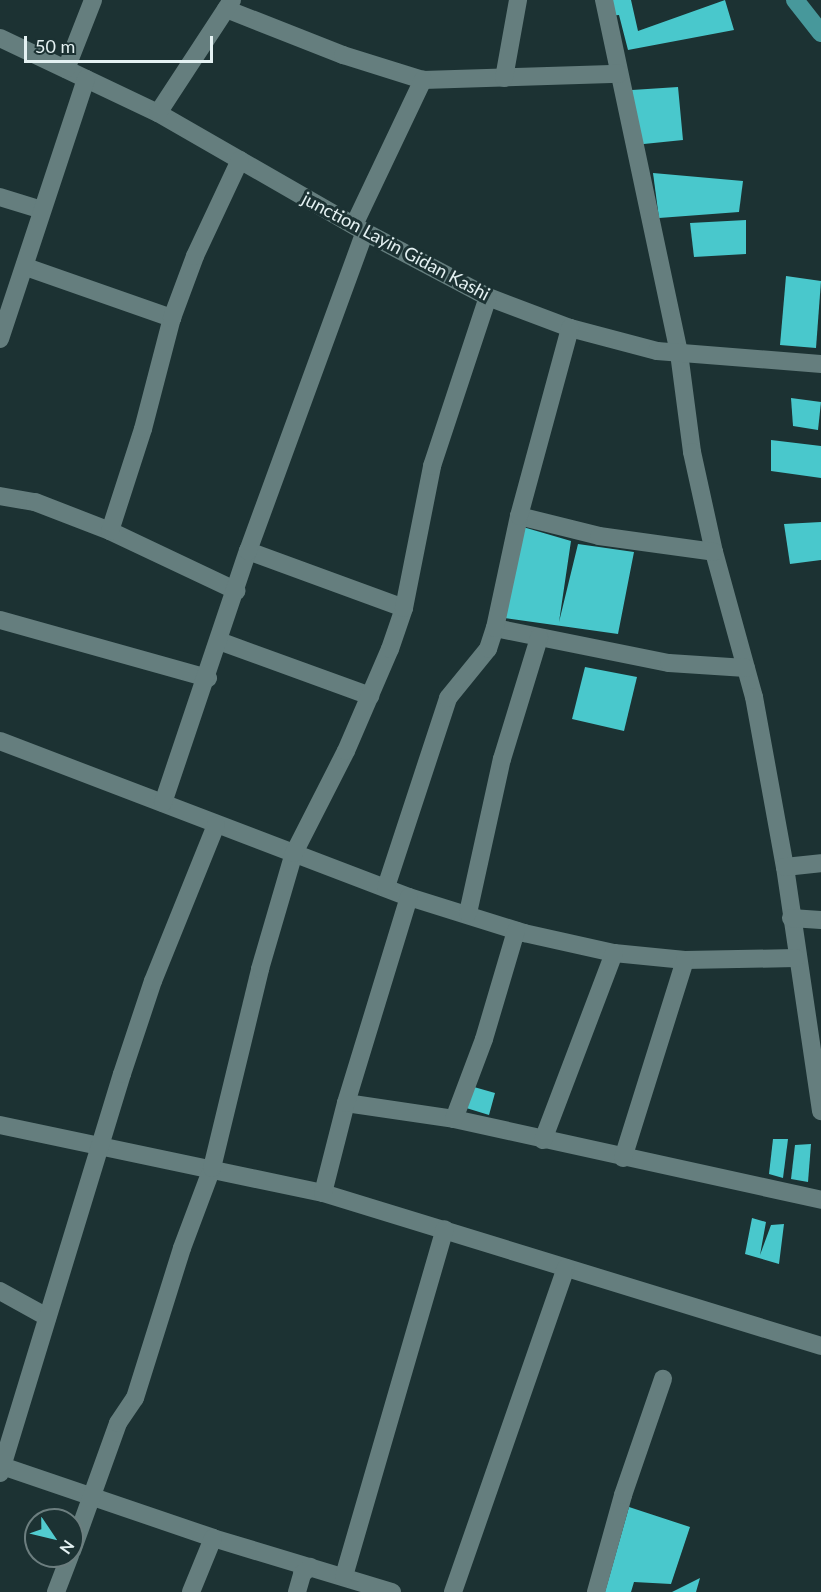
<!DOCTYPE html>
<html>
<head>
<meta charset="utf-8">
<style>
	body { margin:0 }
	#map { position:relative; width:821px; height:1592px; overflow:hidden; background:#1c3233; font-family:Lato,sans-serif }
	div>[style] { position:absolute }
	.building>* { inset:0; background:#49c8cc }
	.minor>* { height:18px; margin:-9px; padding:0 9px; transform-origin:9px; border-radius:9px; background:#657e7e }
	.major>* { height:18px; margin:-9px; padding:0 9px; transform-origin:9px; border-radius:9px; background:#47989b }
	span { translate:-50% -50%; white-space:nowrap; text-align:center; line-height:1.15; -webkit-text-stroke:6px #1c3233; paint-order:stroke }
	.street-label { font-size:18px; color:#e4f1f2 }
	.north { position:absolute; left:24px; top:1508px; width:60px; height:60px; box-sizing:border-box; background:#1c3233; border:2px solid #6c7e7f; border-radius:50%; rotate:125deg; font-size:16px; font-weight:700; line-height:24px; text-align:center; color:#e4f1f2 }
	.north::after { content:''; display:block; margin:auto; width:21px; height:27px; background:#52ccd0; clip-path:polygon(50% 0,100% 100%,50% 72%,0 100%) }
	.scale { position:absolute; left:24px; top:36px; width:189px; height:27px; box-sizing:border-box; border:3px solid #e4f1f2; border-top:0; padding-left:8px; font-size:18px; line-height:21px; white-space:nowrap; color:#e4f1f2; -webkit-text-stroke:4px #1c3233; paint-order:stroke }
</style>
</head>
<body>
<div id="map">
	<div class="building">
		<i style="clip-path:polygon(604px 0,631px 0,638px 31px,725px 0,734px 30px,628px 50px,619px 15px,607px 16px)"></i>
		<i style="clip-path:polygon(678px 87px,683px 140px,634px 145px,632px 90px)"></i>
		<i style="clip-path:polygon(653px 173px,743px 181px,739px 212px,659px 218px)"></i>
		<i style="clip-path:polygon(746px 220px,746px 254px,694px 257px,690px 223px)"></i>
		<i style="clip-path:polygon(786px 276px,821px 281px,816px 348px,780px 345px)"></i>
		<i style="clip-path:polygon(791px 398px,821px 402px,818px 430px,793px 426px)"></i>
		<i style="clip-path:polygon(771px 440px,821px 446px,821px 478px,771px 471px)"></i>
		<i style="clip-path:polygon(821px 522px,821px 560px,790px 564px,784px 524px)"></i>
		<i style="clip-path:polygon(523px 527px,571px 541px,559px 622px,578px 544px,634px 552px,618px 634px,497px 617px)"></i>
		<i style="clip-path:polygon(585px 667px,637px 677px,624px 731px,572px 719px)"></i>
		<i style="clip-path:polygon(467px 1085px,495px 1093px,489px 1115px,463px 1107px)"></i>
		<i style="clip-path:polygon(773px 1139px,788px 1139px,783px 1178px,769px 1174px)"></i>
		<i style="clip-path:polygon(811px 1144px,808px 1182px,791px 1179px,795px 1145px)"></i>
		<i style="clip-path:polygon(752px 1218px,766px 1222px,760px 1255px,771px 1225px,784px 1224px,779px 1264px,745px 1254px)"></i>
		<i style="clip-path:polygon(629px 1507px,690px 1527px,671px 1584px,634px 1582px,631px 1592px,605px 1592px)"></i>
		<i style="clip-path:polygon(700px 1578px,696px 1592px,672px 1592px)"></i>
	</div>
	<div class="minor">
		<i style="left:604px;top:0;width:361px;rotate:78deg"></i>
		<i style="left:679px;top:353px;width:100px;rotate:82.5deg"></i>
		<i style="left:692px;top:452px;width:102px;rotate:77.6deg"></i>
		<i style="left:714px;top:552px;width:150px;rotate:74.6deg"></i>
		<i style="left:754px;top:697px;width:173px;rotate:79.7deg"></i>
		<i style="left:785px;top:867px;width:247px;rotate:81.6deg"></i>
		<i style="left:226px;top:9px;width:126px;rotate:21.5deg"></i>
		<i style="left:343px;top:55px;width:84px;rotate:17.4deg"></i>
		<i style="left:423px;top:80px;width:196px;rotate:-1.8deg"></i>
		<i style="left:0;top:38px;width:175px;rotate:25.4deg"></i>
		<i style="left:158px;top:113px;width:239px;rotate:29.9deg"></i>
		<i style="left:365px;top:232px;width:139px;rotate:27.9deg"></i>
		<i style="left:488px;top:297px;width:88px;rotate:20.7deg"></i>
		<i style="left:570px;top:328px;width:90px;rotate:14.8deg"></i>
		<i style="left:657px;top:351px;width:165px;rotate:4.5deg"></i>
		<i style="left:66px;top:69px;width:74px;rotate:-68.6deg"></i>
		<i style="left:504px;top:78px;width:79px;rotate:-79.8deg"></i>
		<i style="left:158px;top:113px;width:135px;rotate:-56.8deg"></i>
		<i style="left:0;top:197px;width:44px;rotate:17.2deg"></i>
		<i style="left:354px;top:225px;width:161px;rotate:-64.6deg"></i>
		<i style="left:26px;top:267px;width:155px;rotate:19.3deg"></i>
		<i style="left:0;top:339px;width:274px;rotate:-71.7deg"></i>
		<i style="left:0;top:496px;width:36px;rotate:10deg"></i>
		<i style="left:35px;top:502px;width:80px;rotate:21.1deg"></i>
		<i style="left:110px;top:531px;width:140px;rotate:25.3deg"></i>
		<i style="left:519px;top:516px;width:82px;rotate:14deg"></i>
		<i style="left:599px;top:536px;width:116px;rotate:7.9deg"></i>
		<i style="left:110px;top:531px;width:107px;rotate:-72.1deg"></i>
		<i style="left:143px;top:429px;width:115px;rotate:-75.4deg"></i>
		<i style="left:172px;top:318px;width:66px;rotate:-69.6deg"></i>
		<i style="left:195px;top:256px;width:106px;rotate:-64.9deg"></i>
		<i style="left:248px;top:551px;width:166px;rotate:20.1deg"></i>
		<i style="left:0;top:620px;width:216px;rotate:15.6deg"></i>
		<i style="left:495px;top:628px;width:177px;rotate:11.4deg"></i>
		<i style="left:669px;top:663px;width:77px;rotate:3.7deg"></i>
		<i style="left:219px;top:641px;width:161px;rotate:20deg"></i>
		<i style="left:0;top:741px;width:438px;rotate:20.9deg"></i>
		<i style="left:409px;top:897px;width:121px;rotate:17.4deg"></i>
		<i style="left:524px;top:933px;width:92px;rotate:12.5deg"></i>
		<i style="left:614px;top:953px;width:71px;rotate:5.6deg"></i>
		<i style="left:685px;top:960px;width:111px;rotate:-1deg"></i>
		<i style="left:163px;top:803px;width:266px;rotate:-71.4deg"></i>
		<i style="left:248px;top:551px;width:340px;rotate:-69.9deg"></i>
		<i style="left:785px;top:867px;width:36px;rotate:-6deg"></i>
		<i style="left:386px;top:887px;width:199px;rotate:-71.8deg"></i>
		<i style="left:448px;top:698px;width:63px;rotate:-50.8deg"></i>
		<i style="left:488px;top:649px;width:22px;rotate:-72deg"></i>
		<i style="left:495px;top:628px;width:115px;rotate:-77.9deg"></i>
		<i style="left:519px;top:516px;width:195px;rotate:-74.8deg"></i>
		<i style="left:468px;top:913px;width:158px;rotate:-77.6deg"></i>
		<i style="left:502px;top:759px;width:127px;rotate:-73deg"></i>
		<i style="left:791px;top:918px;width:30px;rotate:4deg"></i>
		<i style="left:346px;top:1103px;width:109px;rotate:8.4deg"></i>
		<i style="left:454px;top:1119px;width:376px;rotate:12.4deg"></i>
		<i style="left:454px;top:1119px;width:85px;rotate:-69.4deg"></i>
		<i style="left:484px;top:1039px;width:113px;rotate:-73.5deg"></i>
		<i style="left:0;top:1125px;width:330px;rotate:11.9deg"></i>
		<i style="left:323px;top:1193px;width:521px;rotate:17.08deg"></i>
		<i style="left:543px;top:1140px;width:200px;rotate:-69.2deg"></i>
		<i style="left:623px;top:1158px;width:207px;rotate:-72.6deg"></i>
		<i style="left:323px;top:1193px;width:93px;rotate:-75.7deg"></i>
		<i style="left:346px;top:1103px;width:215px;rotate:-73deg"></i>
		<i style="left:0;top:1291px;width:54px;rotate:29deg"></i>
		<i style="left:2px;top:1466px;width:223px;rotate:18.8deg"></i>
		<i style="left:213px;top:1538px;width:187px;rotate:16.8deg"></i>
		<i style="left:0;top:1473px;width:417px;rotate:-73deg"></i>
		<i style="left:122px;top:1074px;width:98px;rotate:-71.6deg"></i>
		<i style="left:153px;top:981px;width:168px;rotate:-68deg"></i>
		<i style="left:72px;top:1551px;width:136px;rotate:-70.2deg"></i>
		<i style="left:118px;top:1423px;width:30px;rotate:-56deg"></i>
		<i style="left:135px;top:1398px;width:157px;rotate:-72.6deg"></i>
		<i style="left:182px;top:1248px;width:85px;rotate:-69.4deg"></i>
		<i style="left:212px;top:1168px;width:205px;rotate:-76.4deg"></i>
		<i style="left:260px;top:969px;width:121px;rotate:-73.7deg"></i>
		<i style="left:294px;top:853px;width:114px;rotate:-63deg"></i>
		<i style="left:346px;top:751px;width:111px;rotate:-66.7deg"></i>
		<i style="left:390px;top:649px;width:43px;rotate:-71.1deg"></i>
		<i style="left:404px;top:608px;width:145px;rotate:-78.8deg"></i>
		<i style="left:432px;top:466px;width:178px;rotate:-71.7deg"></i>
		<i style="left:344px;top:1576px;width:361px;rotate:-73.8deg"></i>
		<i style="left:56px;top:1592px;width:39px;rotate:-69deg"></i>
		<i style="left:191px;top:1592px;width:58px;rotate:-67.8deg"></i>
		<i style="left:297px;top:1592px;width:19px;rotate:-74deg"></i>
		<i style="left:302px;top:1574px;width:11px;rotate:-41deg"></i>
		<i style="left:453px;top:1592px;width:343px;rotate:-70.8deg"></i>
		<i style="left:596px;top:1592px;width:101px;rotate:-74.4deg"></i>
		<i style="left:623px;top:1495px;width:123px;rotate:-71deg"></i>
	</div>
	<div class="major">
		<i style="left:795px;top:0;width:42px;rotate:51.8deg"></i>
	</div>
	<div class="street-label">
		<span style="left:396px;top:246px;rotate:28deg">junction Layin Gidan Kashi</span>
	</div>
	<div class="north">N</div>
	<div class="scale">50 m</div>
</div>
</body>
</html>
